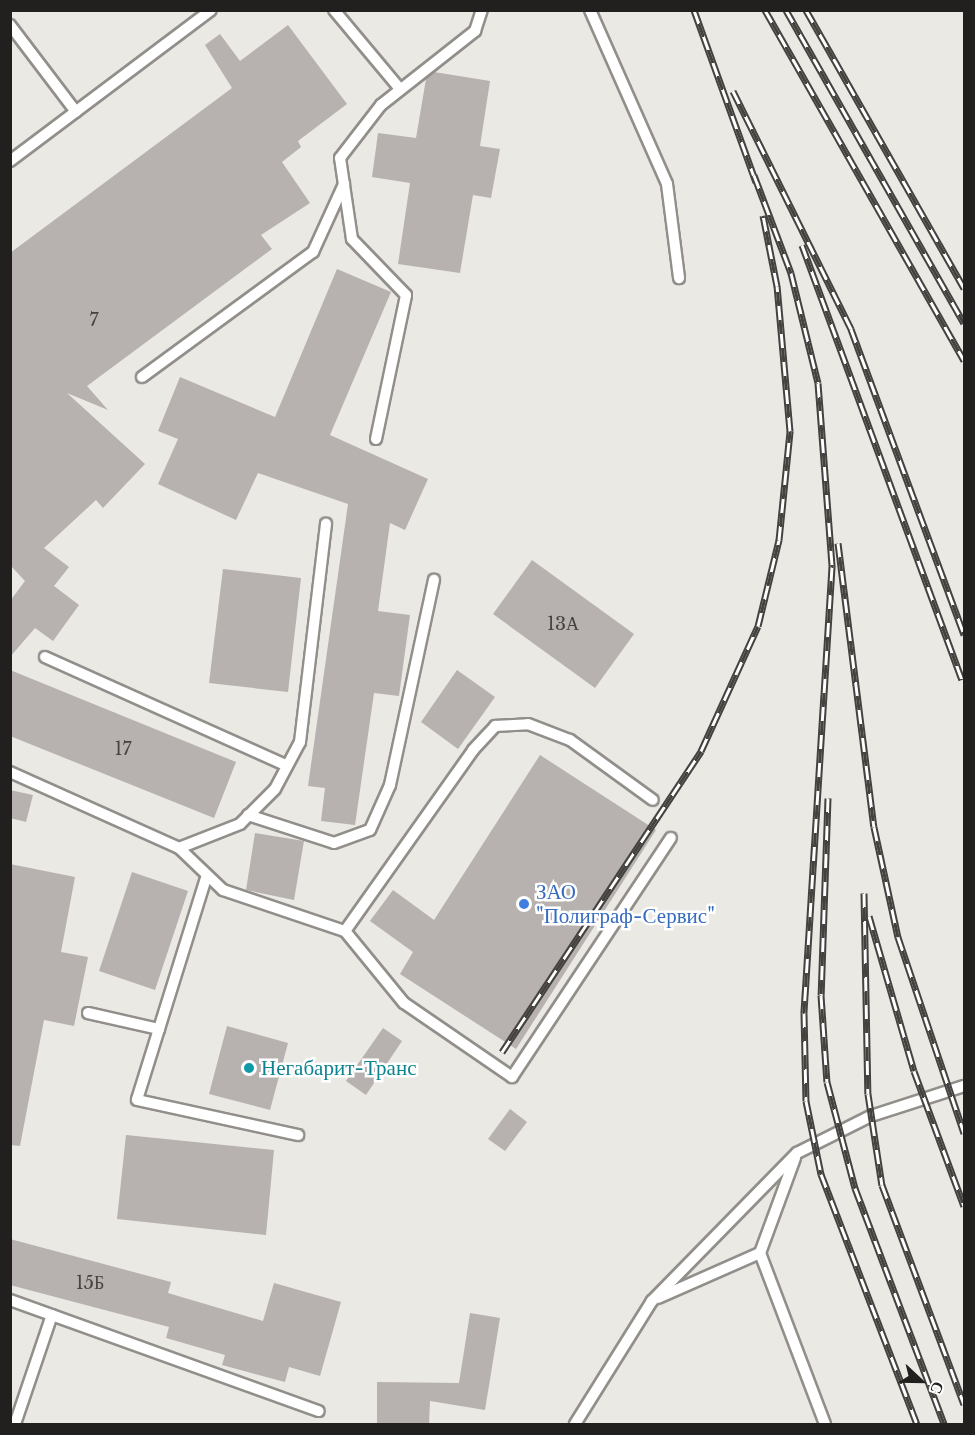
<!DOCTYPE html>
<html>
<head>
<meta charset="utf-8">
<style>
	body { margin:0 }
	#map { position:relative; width:975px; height:1435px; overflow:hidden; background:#ebe9e4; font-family:"Libre Baskerville",serif }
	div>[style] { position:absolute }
	.building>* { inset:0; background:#b7b1b0 }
	.roads { filter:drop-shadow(2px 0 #928f8b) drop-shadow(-2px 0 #928f8b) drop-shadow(0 2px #928f8b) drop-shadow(0 -2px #928f8b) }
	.service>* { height:10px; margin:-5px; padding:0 5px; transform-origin:5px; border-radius:5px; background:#fff }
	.rail>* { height:7px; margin-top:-3.5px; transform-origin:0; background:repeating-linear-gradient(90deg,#fff 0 14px,#43423f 0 28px); box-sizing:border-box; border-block:2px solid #43423f }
	.dots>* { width:16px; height:16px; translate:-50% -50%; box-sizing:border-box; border:3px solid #fff; border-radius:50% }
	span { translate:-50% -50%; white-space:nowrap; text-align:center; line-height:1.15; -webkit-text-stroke:5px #fff; paint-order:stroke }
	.number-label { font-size:18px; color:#464442 }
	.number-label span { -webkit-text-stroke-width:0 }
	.shop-label { font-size:21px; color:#366cbe }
	.left { translate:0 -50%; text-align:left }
	.culture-label { font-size:21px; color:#0d838f }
	.frame { position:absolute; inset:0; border:12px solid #21201e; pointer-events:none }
	.north { position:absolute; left:891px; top:1351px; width:60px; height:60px; -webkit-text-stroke:4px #fff; paint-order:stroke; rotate:112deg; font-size:16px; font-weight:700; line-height:24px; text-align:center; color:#21201e }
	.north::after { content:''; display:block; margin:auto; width:21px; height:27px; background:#21201e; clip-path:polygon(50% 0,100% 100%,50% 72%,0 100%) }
</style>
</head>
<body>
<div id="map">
	<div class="building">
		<i style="clip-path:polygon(288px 25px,347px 104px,298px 141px,301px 147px,282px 162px,310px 203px,261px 235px,272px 249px,87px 386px,108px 410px,67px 393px,145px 464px,103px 508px,96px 500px,44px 548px,69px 567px,54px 586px,79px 605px,53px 641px,35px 628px,10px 657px,10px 601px,25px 581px,10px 565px,10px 253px,232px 88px,205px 45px,220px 34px,240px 61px)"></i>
		<i style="clip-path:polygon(434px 72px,490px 81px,480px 146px,500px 149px,491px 198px,473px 195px,460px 273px,398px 264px,410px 183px,372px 177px,378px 133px,416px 138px,426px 79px)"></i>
		<i style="clip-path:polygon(337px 269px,391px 292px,330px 435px,428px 479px,405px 530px,390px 523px,378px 611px,410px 615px,399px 696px,374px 693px,355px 825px,321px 821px,325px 788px,308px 786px,348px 504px,258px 473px,236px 520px,158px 484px,178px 439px,158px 431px,180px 377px,275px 417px)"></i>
		<i style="clip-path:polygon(532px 560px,634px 634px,595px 688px,493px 614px)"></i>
		<i style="clip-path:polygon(223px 569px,301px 578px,288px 692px,209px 683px)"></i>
		<i style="clip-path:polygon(10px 670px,236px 762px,214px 818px,10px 736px)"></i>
		<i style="clip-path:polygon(457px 670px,495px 697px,458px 749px,421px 722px)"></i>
		<i style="clip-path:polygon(540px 755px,656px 830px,516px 1049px,400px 974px,413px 952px,370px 921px,393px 890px,434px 920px)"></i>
		<i style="clip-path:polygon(10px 790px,33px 795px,26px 822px,10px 818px)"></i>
		<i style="clip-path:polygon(255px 833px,304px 841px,294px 900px,246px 890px)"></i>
		<i style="clip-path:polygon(10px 864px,75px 877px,61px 952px,88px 957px,74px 1026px,44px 1020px,20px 1146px,10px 1145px)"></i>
		<i style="clip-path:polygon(132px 872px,188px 891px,155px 990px,99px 971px)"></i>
		<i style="clip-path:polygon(227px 1026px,288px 1043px,270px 1110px,209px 1094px)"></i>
		<i style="clip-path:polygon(383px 1028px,402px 1041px,366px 1095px,346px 1081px)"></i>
		<i style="clip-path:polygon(510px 1109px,527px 1122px,505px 1151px,488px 1139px)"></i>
		<i style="clip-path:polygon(126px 1135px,274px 1150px,266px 1235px,117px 1219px)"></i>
		<i style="clip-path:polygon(10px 1239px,171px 1282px,168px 1293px,263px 1321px,274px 1283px,341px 1302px,320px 1376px,289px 1367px,285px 1382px,222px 1365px,225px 1355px,166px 1338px,169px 1327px,10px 1285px)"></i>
		<i style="clip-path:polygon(470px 1313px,500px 1318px,485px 1410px,430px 1401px,429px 1425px,377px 1425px,377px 1382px,459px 1383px)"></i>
	</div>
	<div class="roads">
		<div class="service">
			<i style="left:334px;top:10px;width:103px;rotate:50.1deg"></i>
			<i style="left:590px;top:10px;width:190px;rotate:66.1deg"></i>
			<i style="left:667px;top:184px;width:95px;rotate:82.7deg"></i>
			<i style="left:10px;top:25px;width:109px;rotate:52.8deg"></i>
			<i style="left:10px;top:161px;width:251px;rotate:-36.9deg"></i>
			<i style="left:142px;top:377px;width:212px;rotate:-36.2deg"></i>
			<i style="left:313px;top:252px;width:75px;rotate:-65.5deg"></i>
			<i style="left:376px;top:439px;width:147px;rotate:-78.2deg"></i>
			<i style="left:406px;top:295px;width:78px;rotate:-134deg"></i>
			<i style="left:352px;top:239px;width:82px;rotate:-98.4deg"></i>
			<i style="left:340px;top:158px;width:67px;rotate:-52.3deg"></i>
			<i style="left:381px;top:105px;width:120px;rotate:-38.2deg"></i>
			<i style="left:475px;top:31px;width:22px;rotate:-72deg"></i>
			<i style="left:45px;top:657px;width:265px;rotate:24.2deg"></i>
			<i style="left:10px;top:772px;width:185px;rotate:24.2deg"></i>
			<i style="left:179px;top:848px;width:61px;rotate:43.7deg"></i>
			<i style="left:223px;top:890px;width:129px;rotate:18.6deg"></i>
			<i style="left:345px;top:931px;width:93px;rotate:50.7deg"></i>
			<i style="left:404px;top:1003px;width:131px;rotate:34.4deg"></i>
			<i style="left:512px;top:1077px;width:287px;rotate:-56.4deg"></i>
			<i style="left:248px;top:815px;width:90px;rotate:18deg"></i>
			<i style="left:334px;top:843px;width:38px;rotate:-20deg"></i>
			<i style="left:370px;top:830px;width:49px;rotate:-66deg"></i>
			<i style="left:390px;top:785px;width:210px;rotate:-77.9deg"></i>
			<i style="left:179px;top:848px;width:66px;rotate:-21.5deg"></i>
			<i style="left:240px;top:824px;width:49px;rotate:-45deg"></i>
			<i style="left:275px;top:789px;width:53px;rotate:-62deg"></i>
			<i style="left:300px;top:742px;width:220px;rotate:-83.2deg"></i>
			<i style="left:206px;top:878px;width:232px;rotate:107.3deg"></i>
			<i style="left:137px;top:1100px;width:165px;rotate:12.3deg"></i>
			<i style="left:345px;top:931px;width:222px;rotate:-54.7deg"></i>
			<i style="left:473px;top:750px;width:33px;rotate:-47deg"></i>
			<i style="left:495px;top:726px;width:33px;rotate:-3deg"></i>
			<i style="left:528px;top:724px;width:45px;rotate:20.9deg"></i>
			<i style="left:570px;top:740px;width:102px;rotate:35.9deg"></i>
			<i style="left:88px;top:1013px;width:73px;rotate:12.7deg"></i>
			<i style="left:795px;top:1158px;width:101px;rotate:110.2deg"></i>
			<i style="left:760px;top:1253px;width:183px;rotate:69.2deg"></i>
			<i style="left:658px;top:1298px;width:111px;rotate:-23.8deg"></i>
			<i style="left:10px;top:1300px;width:328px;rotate:19.8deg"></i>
			<i style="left:15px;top:1424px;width:115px;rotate:-71.3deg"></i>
			<i style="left:575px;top:1424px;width:145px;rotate:-58deg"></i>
			<i style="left:652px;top:1301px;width:207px;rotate:-45.6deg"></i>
			<i style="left:797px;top:1153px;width:83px;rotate:-26.6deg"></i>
			<i style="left:871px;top:1116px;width:98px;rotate:-17.9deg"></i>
		</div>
	</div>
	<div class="rail">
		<i style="left:694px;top:10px;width:183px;rotate:70.2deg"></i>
		<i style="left:765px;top:10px;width:403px;rotate:60.4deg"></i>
		<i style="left:786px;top:10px;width:360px;rotate:60.4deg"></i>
		<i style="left:806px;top:10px;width:320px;rotate:60.4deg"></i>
		<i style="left:733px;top:91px;width:266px;rotate:63.6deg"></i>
		<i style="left:851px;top:329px;width:326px;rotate:69.7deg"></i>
		<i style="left:754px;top:175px;width:105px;rotate:69.3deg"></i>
		<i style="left:791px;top:273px;width:113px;rotate:76.2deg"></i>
		<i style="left:818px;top:383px;width:185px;rotate:85.6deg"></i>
		<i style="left:832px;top:567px;width:447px;rotate:93.6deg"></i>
		<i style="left:804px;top:1013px;width:88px;rotate:88.7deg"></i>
		<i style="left:806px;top:1101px;width:75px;rotate:78.4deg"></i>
		<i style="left:821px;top:1174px;width:268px;rotate:69deg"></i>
		<i style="left:802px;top:245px;width:463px;rotate:69.8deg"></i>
		<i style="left:838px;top:543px;width:286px;rotate:82.8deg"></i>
		<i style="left:874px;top:827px;width:113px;rotate:77.7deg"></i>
		<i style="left:898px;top:937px;width:207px;rotate:71.4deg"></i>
		<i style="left:828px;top:798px;width:197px;rotate:92deg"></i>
		<i style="left:821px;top:995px;width:87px;rotate:86.1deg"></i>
		<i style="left:827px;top:1082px;width:110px;rotate:75.2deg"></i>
		<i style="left:855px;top:1188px;width:252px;rotate:69.3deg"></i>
		<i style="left:864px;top:893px;width:201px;rotate:88.9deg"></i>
		<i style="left:868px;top:1094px;width:92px;rotate:81.3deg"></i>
		<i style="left:882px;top:1185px;width:234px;rotate:69.5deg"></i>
		<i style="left:869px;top:916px;width:161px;rotate:73.8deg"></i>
		<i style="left:914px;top:1071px;width:144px;rotate:69.7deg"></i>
		<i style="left:502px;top:1052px;width:361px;rotate:-56.5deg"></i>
		<i style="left:701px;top:751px;width:137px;rotate:-65.5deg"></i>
		<i style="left:758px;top:626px;width:89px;rotate:-76.3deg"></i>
		<i style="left:779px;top:540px;width:110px;rotate:-84.2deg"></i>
		<i style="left:790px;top:431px;width:146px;rotate:-95.1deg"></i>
		<i style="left:777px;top:286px;width:72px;rotate:-101.2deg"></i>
	</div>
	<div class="dots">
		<i style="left:524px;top:904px;background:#3f7fe0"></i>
		<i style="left:249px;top:1068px;background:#0f9aa8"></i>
	</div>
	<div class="number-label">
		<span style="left:94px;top:320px">7</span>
		<span style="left:563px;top:624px">13А</span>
		<span style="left:123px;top:749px">17</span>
		<span style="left:90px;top:1283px">15Б</span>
	</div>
	<div class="shop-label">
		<span class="left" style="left:536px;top:904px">ЗАО<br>"Полиграф-Сервис"</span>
	</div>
	<div class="culture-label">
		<span class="left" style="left:261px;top:1068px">Негабарит-Транс</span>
	</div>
	<div class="frame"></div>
	<div class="north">С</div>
</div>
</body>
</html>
